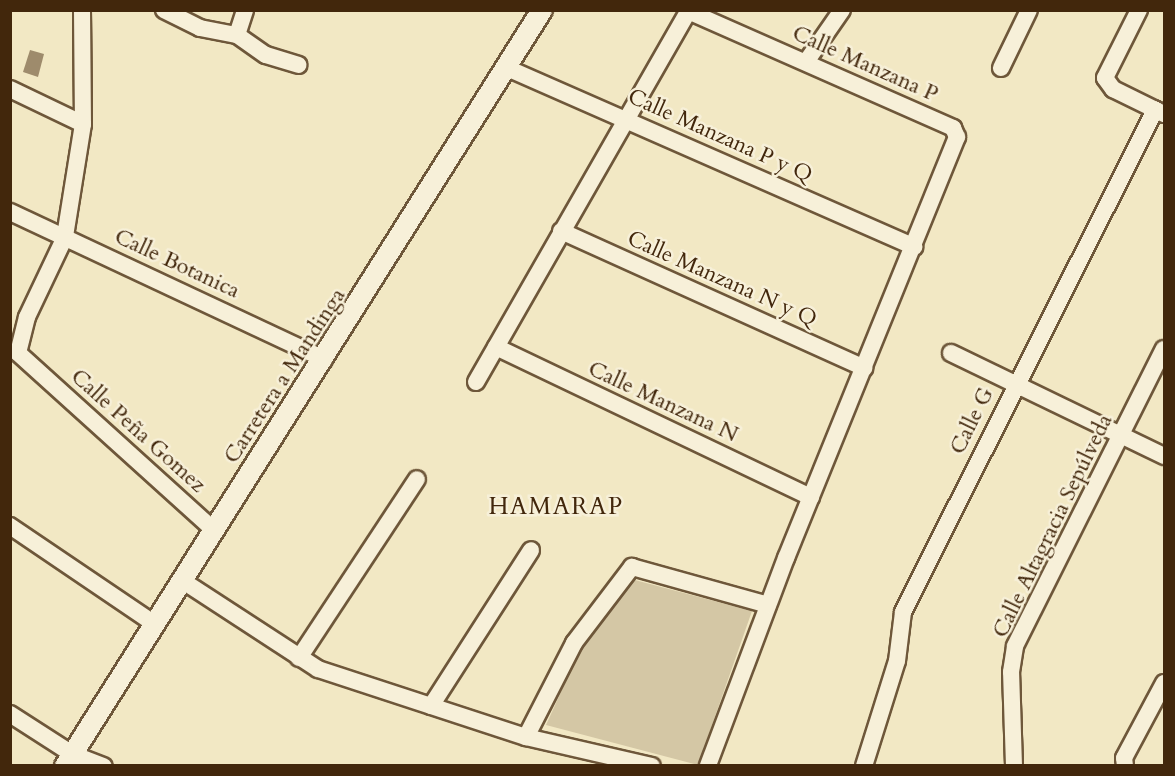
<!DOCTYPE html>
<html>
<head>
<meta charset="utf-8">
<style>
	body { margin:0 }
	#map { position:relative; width:1175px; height:776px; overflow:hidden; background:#f2e8c4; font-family:Cardo,serif }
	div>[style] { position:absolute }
	.green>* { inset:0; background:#d4c7a5 }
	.building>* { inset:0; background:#9e8b6c }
	.roads { filter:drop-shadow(2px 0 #6e573a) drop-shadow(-2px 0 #6e573a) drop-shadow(0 2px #6e573a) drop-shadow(0 -2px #6e573a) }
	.minor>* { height:16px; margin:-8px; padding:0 8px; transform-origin:8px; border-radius:8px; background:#f7f0d9 }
	.tertiary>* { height:20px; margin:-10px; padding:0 10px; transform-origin:10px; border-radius:10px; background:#f7f0d9 }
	span { translate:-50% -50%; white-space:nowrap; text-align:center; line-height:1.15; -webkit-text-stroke:5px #f7f0d9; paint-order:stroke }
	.street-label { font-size:22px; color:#42270c }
	.neighbourhood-label { font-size:24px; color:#42270c; letter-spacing:1.5px }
	.frame { position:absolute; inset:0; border:12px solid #42270c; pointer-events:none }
</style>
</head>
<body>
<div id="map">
	<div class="green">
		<i style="clip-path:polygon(631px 579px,752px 611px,698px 765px,546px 725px,581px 648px)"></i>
	</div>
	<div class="building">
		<i style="clip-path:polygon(30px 50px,44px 54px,38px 77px,23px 72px)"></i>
	</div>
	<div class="roads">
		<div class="minor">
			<i style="left:82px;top:10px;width:114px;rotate:89.5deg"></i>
			<i style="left:83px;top:124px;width:114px;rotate:99.1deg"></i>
			<i style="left:65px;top:237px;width:89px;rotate:115.4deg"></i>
			<i style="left:27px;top:317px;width:37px;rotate:104deg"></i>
			<i style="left:18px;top:353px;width:266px;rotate:42.1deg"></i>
			<i style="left:164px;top:10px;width:40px;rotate:26.6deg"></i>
			<i style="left:200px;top:28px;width:38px;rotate:11deg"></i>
			<i style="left:237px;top:35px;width:26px;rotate:-72deg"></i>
			<i style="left:1139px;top:10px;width:76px;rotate:116.6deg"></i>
			<i style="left:1105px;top:78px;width:14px;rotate:54deg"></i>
			<i style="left:1113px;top:89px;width:57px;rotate:26.1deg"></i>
			<i style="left:688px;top:11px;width:290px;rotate:23.8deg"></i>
			<i style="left:953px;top:128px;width:10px;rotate:66deg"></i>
			<i style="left:957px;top:137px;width:454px;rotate:112.1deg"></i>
			<i style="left:786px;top:558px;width:222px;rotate:110.6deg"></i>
			<i style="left:237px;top:35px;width:35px;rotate:35deg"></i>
			<i style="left:266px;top:55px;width:34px;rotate:17deg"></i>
			<i style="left:806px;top:62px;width:63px;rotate:-55.3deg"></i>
			<i style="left:507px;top:68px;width:445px;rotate:23.7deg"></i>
			<i style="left:1001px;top:68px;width:64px;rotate:-64.2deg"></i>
			<i style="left:10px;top:89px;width:81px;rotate:25.6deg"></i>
			<i style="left:10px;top:212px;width:347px;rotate:25.1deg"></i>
			<i style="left:561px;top:231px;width:333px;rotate:24.3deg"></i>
			<i style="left:496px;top:347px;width:349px;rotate:25.5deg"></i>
			<i style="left:951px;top:353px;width:237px;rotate:25.8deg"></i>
			<i style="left:476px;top:382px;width:429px;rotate:-60.2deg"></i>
			<i style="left:10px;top:526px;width:175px;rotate:34.1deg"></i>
			<i style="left:183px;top:581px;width:161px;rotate:33.1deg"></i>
			<i style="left:318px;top:669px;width:219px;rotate:18.1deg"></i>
			<i style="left:526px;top:737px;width:129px;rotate:13deg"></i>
			<i style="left:299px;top:658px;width:214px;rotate:-56.6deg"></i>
			<i style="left:431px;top:706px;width:185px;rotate:-57.3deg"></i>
			<i style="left:10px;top:714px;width:74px;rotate:32.8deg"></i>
			<i style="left:72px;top:754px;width:34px;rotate:21deg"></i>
			<i style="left:526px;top:737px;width:106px;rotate:-62.9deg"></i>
			<i style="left:574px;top:643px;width:96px;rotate:-52.7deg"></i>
			<i style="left:632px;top:567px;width:141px;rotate:15.6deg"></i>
			<i style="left:864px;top:766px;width:110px;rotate:-72.6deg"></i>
			<i style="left:897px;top:661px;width:49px;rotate:-83deg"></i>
			<i style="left:903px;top:612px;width:562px;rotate:-63.34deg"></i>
			<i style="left:1014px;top:766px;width:94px;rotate:-91.8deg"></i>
			<i style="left:1011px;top:672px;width:26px;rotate:-81deg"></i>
			<i style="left:1015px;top:646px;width:332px;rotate:-63.4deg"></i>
			<i style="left:1125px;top:766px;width:8px;rotate:-97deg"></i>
			<i style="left:1124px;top:758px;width:85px;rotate:-61.9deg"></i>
		</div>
		<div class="tertiary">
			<i style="left:65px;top:766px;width:894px;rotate:-57.75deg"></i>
		</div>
	</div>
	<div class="street-label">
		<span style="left:865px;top:64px;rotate:24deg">Calle Manzana P</span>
		<span style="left:720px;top:136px;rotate:24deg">Calle Manzana P y Q</span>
		<span style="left:177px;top:264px;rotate:25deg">Calle Botanica</span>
		<span style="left:722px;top:279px;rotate:24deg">Calle Manzana N y Q</span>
		<span style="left:285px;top:376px;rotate:-57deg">Carretera a Mandinga</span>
		<span style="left:663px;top:402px;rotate:25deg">Calle Manzana N</span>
		<span style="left:972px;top:421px;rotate:-64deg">Calle G</span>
		<span style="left:138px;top:431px;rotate:42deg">Calle Peña Gomez</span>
		<span style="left:1053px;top:526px;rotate:-64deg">Calle Altagracia Sepúlveda</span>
	</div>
	<div class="neighbourhood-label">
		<span style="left:556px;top:507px">HAMARAP</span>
	</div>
	<div class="frame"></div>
</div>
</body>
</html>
